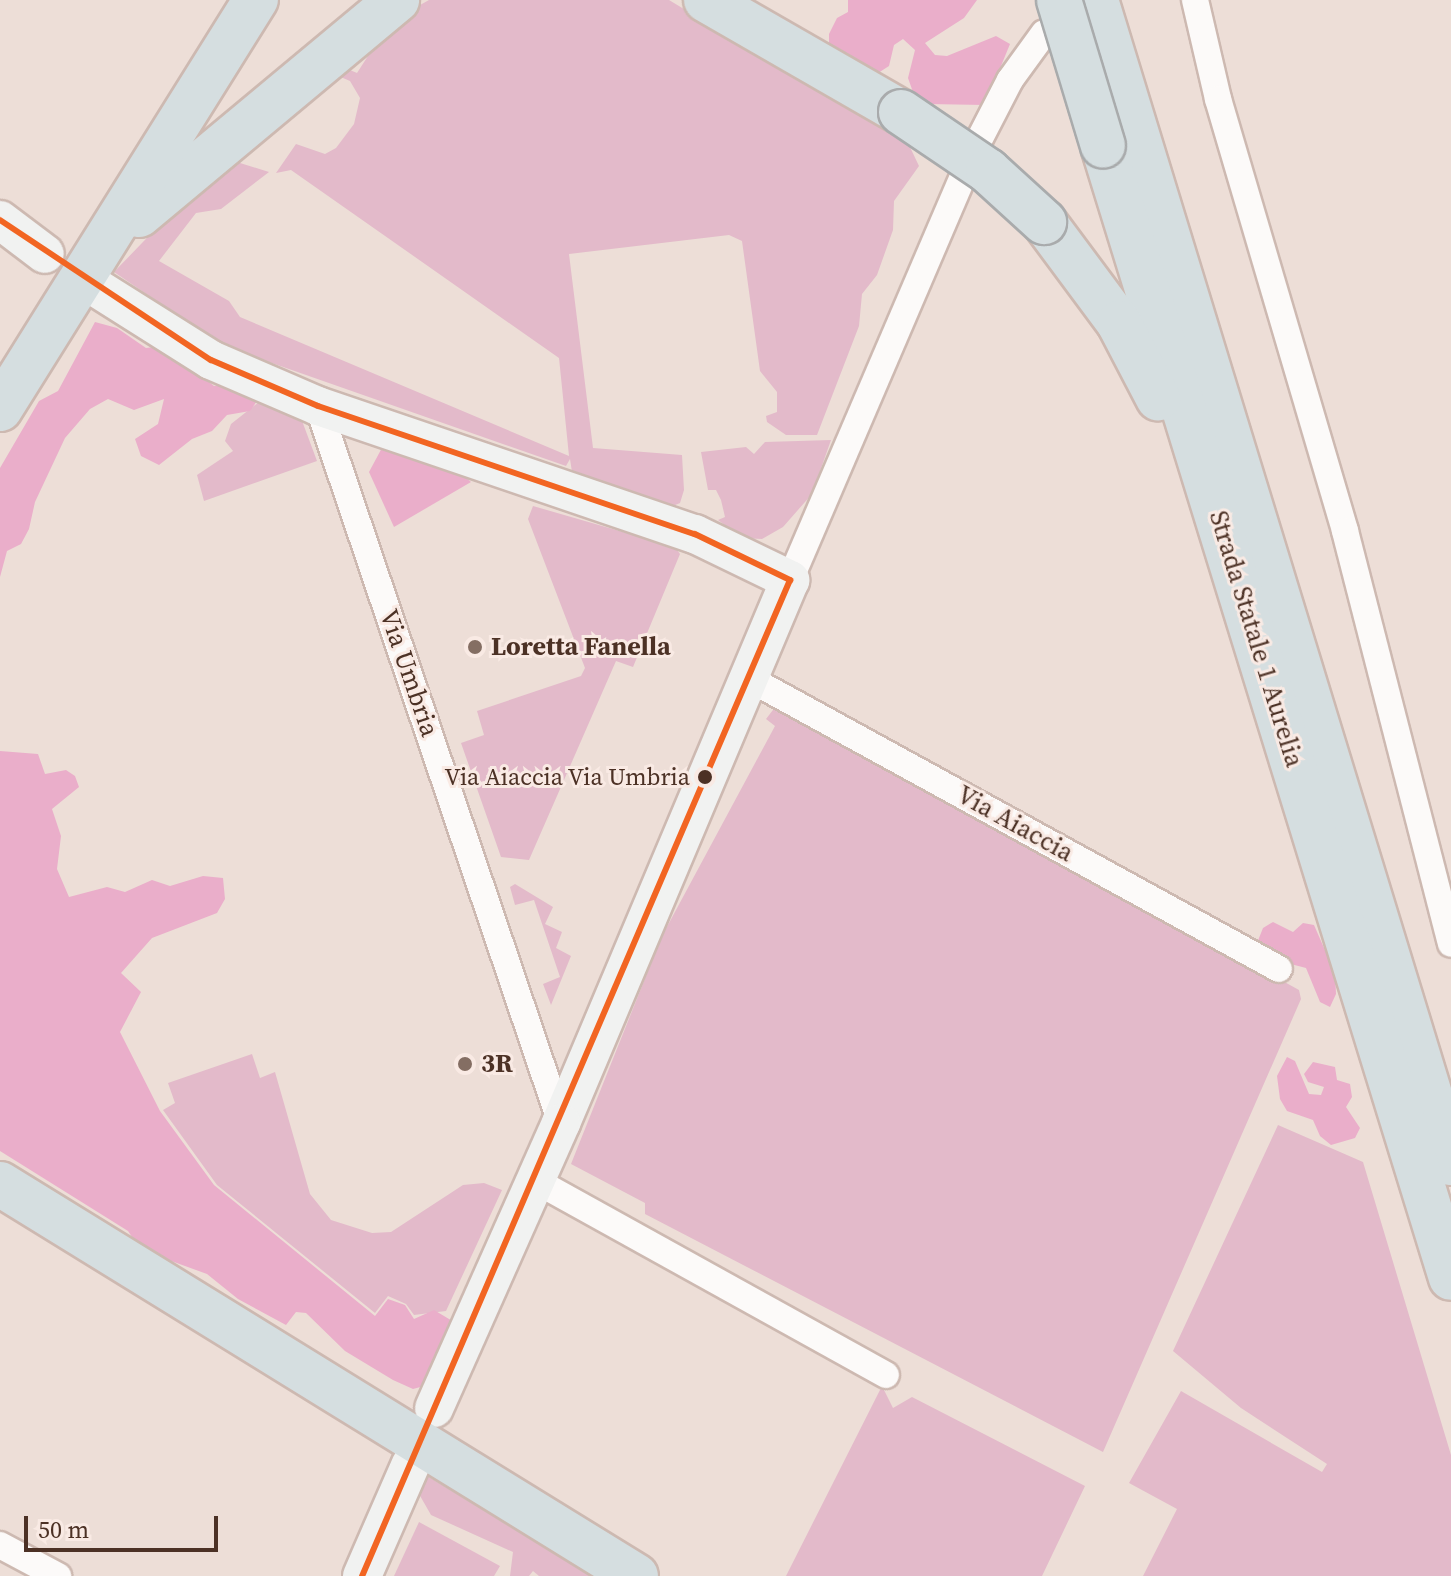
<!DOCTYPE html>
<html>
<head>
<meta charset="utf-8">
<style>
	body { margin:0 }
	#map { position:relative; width:1451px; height:1576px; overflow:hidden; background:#edded7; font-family:"Source Serif 4",serif }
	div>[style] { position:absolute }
	.green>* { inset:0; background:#e3baca }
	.forest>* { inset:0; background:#eaaeca }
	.roads { filter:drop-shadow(2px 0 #cdb9b1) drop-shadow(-2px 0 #cdb9b1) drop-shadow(0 2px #cdb9b1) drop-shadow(0 -2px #cdb9b1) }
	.street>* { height:26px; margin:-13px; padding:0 13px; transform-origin:13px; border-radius:13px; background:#fcfaf9 }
	.secondary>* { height:38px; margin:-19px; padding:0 19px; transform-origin:19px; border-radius:19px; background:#f1f2f1 }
	.highway>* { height:44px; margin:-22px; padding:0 22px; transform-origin:22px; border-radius:22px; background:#d5dee0 }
	.bridges { filter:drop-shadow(2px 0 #a9abac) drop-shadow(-2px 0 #a9abac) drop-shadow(0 2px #a9abac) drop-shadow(0 -2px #a9abac) }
	.highway-bridge>* { height:44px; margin:-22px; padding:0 22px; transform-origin:22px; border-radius:22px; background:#d5dee0 }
	.bus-1>* { height:6px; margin:-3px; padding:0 3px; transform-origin:3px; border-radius:3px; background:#f26522 }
	.dots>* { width:22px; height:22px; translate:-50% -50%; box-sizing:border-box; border:4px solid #f9eae4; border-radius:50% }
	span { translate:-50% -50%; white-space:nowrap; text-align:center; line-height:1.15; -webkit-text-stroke:6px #f9eae4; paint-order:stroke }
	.bus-label { font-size:24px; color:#4c3125 }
	.right { translate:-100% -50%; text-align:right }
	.street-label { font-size:26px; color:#4c3125 }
	.poi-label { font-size:26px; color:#4c3125; font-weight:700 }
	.left { translate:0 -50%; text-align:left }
	.scale { position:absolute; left:24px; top:1516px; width:194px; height:36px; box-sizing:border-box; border:4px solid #4c3125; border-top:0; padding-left:10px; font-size:24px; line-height:28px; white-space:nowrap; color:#4c3125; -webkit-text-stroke:6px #f9eae4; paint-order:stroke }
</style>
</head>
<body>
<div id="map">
	<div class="green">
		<i style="clip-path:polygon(429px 0,669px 0,909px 145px,919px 166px,894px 201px,893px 230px,877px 275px,862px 294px,859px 326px,817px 435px,786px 435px,767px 422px,766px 416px,777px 412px,777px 392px,760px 371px,742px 241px,729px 235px,569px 254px,593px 448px,682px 455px,684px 490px,680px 503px,668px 508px,572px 472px,570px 459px,566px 466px,223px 346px,114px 272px,224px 158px,269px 172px,221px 209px,196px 213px,159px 261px,229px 301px,240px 317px,569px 456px,559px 358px,291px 170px,276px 173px,296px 144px,325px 154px,336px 148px,354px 124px,360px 98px,350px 81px,329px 72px,338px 65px,357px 73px,377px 42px,404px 14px)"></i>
		<i style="clip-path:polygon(264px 398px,298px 410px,317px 461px,204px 501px,197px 475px,233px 451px,225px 441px,231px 424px)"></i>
		<i style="clip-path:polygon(831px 440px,812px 494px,783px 527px,762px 539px,742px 538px,718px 520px,725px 517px,721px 500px,716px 490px,708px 490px,701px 452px,746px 447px,754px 454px,765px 442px)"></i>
		<i style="clip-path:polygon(533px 506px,675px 547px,680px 554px,633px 667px,616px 661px,529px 860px,501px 857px,461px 743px,484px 735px,477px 711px,581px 676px,585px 668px,528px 519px)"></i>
		<i style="clip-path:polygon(776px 706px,795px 711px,1299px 990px,1301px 999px,1103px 1452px,645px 1214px,645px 1203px,571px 1164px,662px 936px,775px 726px,766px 719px)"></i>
		<i style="clip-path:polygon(515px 884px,553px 907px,545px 924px,562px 932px,556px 948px,571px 956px,551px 1005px,543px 984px,560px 977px,534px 900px,515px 905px,510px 887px)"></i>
		<i style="clip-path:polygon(252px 1054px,260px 1078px,275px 1072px,310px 1194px,331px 1220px,372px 1233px,391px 1232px,463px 1185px,484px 1183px,502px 1190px,446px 1311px,414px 1315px,406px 1304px,388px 1296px,375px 1313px,217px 1185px,163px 1110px,175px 1103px,168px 1083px)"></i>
		<i style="clip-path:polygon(1278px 1125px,1363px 1162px,1451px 1455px,1451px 1576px,1143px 1576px,1177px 1509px,1129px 1483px,1181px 1391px,1322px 1472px,1327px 1464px,1241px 1408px,1173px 1351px)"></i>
		<i style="clip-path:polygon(882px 1386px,893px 1408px,912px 1397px,1085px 1486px,1042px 1576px,786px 1576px)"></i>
		<i style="clip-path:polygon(422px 1475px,427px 1476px,595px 1576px,539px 1576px,533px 1571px,529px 1576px,510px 1576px,513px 1552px,431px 1515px,415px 1487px)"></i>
		<i style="clip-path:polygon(419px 1522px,500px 1566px,494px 1576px,394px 1576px)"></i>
	</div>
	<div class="forest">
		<i style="clip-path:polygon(848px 0,977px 0,964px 18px,925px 43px,935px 55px,947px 56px,996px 36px,1010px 44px,985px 105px,927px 104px,914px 95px,908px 78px,915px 50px,903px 39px,894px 45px,889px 66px,875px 75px,829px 52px,829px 34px,837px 18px,848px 12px)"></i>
		<i style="clip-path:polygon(95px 322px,117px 328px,146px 348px,163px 346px,214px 386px,235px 383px,258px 396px,257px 401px,250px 411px,227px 415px,212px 431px,192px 439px,159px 465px,141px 456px,135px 439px,158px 424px,164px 399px,134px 410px,108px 399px,90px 409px,65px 438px,35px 502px,29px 529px,21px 544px,7px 551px,0 577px,0 468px,39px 401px,58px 391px)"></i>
		<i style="clip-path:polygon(383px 446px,458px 471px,471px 482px,394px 527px,369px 472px)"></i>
		<i style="clip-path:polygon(0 751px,38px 754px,45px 774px,66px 770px,75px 776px,79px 787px,52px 809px,61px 836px,57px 869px,69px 897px,107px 887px,125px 892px,152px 880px,170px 886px,203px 876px,223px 878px,225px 899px,217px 913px,152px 938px,121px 973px,141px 992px,120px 1032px,160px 1111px,214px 1185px,375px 1316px,388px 1299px,405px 1305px,414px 1319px,434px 1310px,454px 1322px,435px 1383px,413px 1389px,393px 1380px,345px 1351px,306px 1313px,296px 1312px,286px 1325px,238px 1299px,207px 1274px,141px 1250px,128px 1231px,0 1151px)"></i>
		<i style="clip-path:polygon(1273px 922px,1293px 932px,1303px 923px,1314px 925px,1335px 973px,1336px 994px,1330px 1007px,1320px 1002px,1306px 968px,1283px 962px,1257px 943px,1263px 928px)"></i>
		<i style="clip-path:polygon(1287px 1057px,1295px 1061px,1309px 1094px,1321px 1095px,1324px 1087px,1308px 1082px,1304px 1074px,1313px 1062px,1335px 1067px,1337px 1080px,1350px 1084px,1352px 1097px,1346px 1107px,1360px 1128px,1355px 1138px,1331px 1145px,1320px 1136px,1313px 1120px,1287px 1111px,1280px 1099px,1277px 1076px)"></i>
	</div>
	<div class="roads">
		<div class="street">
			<i style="left:1195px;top:0;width:102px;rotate:76.9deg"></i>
			<i style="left:1218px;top:99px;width:450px;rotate:73.6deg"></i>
			<i style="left:1345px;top:531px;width:426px;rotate:75.6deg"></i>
			<i style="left:977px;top:144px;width:72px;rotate:-62.7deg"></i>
			<i style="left:1010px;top:80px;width:58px;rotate:-54.1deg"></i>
			<i style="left:318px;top:406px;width:757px;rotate:71.28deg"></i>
			<i style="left:790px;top:580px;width:442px;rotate:-66.8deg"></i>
			<i style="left:750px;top:679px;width:603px;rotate:28.73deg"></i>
			<i style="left:536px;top:1181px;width:400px;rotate:29deg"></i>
			<i style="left:0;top:1545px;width:66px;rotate:28.1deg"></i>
		</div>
		<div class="secondary">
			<i style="left:0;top:220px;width:56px;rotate:37.1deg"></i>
			<i style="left:100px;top:290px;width:131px;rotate:32.2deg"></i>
			<i style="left:211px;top:360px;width:116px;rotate:23.3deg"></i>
			<i style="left:318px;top:406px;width:398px;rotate:18.8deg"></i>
			<i style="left:695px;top:534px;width:106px;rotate:25.8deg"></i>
			<i style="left:790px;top:580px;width:589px;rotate:112.87deg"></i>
			<i style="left:561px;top:1123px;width:312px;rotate:114deg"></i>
			<i style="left:362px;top:1576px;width:122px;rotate:-66.4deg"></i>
		</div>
		<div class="highway">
			<i style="left:706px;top:0;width:225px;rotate:29.9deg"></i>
			<i style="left:1096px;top:0;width:1216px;rotate:73.03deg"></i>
			<i style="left:1103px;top:146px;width:1184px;rotate:72.91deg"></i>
			<i style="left:139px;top:215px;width:336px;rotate:-39.8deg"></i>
			<i style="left:1044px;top:222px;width:126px;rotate:53.4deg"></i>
			<i style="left:1119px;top:323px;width:85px;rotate:62.5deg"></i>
			<i style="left:0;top:409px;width:483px;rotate:-58deg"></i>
			<i style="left:0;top:1184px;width:747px;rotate:31.65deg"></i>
		</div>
	</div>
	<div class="bridges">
		<div class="highway-bridge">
			<i style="left:1059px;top:0;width:152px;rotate:73.2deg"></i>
			<i style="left:901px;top:112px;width:105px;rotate:34.1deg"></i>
			<i style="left:988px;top:171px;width:76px;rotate:42.3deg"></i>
		</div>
	</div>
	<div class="bus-1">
		<i style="left:0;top:220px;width:253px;rotate:33.6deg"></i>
		<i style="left:211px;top:360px;width:116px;rotate:23.3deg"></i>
		<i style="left:318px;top:406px;width:398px;rotate:18.8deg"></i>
		<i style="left:695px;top:534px;width:106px;rotate:25.8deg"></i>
		<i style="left:790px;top:580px;width:1084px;rotate:113.25deg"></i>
	</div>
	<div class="dots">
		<i style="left:475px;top:647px;background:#846e63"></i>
		<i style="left:705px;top:777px;background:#4c3125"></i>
		<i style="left:465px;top:1064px;background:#846e63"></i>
	</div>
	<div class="bus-label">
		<span class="right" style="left:690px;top:777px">Via Aiaccia Via Umbria</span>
	</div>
	<div class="street-label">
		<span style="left:1256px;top:639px;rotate:73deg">Strada Statale 1 Aurelia</span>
		<span style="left:409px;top:673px;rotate:71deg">Via Umbria</span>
		<span style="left:1015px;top:824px;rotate:29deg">Via Aiaccia</span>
	</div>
	<div class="poi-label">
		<span class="left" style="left:491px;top:647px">Loretta Fanella</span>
		<span class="left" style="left:481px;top:1064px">3R</span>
	</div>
	<div class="scale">50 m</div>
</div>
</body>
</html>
